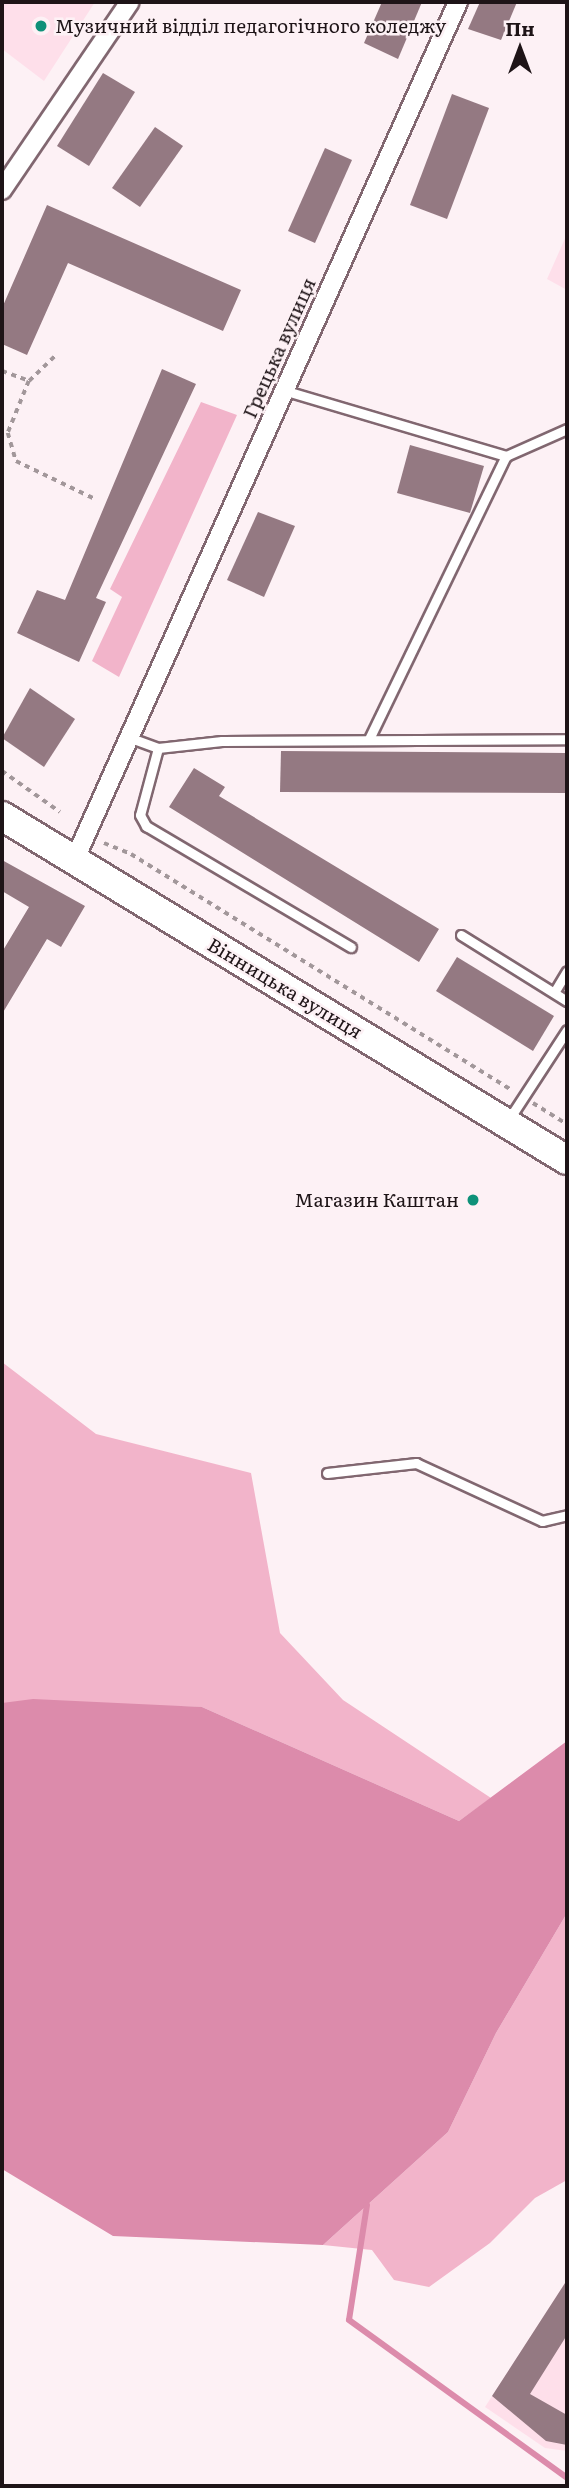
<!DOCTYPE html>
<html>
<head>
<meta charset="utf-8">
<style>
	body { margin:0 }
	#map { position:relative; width:569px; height:2488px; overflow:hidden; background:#fdf1f5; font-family:Literata,serif }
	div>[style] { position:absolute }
	.built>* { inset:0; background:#fedfea }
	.green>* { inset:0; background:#f2b4ca }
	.water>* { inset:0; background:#dc8bab }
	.stream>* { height:6px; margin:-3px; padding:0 3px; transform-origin:3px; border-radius:3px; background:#dc8bab }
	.building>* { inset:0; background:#947982 }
	.path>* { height:3.5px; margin-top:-1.75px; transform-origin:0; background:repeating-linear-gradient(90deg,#a2979a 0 5px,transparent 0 10px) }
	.roads { filter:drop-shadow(2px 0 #816770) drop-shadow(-2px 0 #816770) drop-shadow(0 2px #816770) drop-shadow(0 -2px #816770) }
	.lane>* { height:9px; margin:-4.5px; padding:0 4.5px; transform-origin:4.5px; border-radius:4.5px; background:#fff }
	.street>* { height:18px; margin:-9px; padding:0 9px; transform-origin:9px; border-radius:9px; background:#fff }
	.primary>* { height:28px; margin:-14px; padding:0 14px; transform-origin:14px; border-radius:14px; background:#fff }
	.dots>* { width:19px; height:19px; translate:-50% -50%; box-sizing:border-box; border:4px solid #fdf1f5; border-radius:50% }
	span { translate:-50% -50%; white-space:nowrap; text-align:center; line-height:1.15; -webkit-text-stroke:5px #fdf1f5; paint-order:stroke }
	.poi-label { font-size:19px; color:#1e1417 }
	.left { translate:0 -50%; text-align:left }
	.right { translate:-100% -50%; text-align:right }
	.street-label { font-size:19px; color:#1e1417 }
	.frame { position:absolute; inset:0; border:4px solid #1e1417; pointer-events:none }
	.north { position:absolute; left:485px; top:14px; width:70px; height:70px; -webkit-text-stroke:5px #fdf1f5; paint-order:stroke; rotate:0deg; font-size:19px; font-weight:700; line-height:28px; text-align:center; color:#1e1417 }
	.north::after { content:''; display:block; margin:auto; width:24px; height:32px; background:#1e1417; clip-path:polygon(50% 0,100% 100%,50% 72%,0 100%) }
</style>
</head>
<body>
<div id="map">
	<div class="built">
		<i style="clip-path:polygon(2px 2px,95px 2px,44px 81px,2px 49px)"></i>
		<i style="clip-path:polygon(567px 234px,567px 290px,547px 279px)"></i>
		<i style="clip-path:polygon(567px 2280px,567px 2451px,545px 2448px,485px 2407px)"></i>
	</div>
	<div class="green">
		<i style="clip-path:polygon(201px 402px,237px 415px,119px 677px,92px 661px,122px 597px,110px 589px)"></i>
		<i style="clip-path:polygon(2px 1362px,96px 1434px,251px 1473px,280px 1633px,343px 1700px,491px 1798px,459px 1821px,202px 1707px,2px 1703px)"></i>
		<i style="clip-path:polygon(567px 1913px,567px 2180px,535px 2198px,490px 2243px,429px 2287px,394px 2280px,372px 2250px,323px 2245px,448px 2132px,496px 2033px)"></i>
	</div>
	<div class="water">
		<i style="clip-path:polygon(33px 1699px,202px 1707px,459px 1821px,567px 1741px,567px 1913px,496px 2033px,448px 2132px,323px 2245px,113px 2236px,2px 2169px,2px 1703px)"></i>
	</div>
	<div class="stream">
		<i style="left:367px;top:2205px;width:116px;rotate:98.9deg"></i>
		<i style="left:349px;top:2320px;width:269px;rotate:35.9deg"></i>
	</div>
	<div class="building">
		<i style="clip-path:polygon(382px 2px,422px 2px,398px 59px,364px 43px)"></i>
		<i style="clip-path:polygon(480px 2px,517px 2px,501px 40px,468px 29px)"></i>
		<i style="clip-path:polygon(103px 73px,135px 92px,89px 166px,57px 146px)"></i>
		<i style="clip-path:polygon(452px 94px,489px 108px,447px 219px,410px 205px)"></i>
		<i style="clip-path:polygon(155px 127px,183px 146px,140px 207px,112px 188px)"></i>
		<i style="clip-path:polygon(325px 148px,352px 160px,315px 243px,288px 231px)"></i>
		<i style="clip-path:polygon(47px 205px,241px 290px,223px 331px,68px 263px,27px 355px,2px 344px,2px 308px)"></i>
		<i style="clip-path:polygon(162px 369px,196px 384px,96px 598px,106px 602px,79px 662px,17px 633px,37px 590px,65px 600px)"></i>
		<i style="clip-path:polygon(410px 445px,484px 466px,470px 513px,397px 493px)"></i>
		<i style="clip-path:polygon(258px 512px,295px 526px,264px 597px,227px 580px)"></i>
		<i style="clip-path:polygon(30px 688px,75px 719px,44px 767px,2px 738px)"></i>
		<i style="clip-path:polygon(281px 751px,565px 753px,565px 793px,280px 792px)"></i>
		<i style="clip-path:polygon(194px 768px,225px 787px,219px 796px,439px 929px,419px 962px,169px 807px)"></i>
		<i style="clip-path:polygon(2px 860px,85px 906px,61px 947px,47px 939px,2px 1014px,2px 952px,29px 907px,2px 891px)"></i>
		<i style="clip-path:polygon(457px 957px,554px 1016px,533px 1051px,436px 991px)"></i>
		<i style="clip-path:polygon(567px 2280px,567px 2335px,530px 2394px,567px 2415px,567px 2445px,546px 2441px,492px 2396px)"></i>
	</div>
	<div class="path">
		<i style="left:2px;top:371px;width:29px;rotate:20deg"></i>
		<i style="left:29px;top:381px;width:36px;rotate:-44deg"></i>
		<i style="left:29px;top:381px;width:56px;rotate:112deg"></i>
		<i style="left:8px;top:433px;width:29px;rotate:74deg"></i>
		<i style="left:16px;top:461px;width:88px;rotate:25.7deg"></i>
		<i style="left:2px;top:771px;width:71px;rotate:35.3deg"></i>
		<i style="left:104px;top:843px;width:29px;rotate:22deg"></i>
		<i style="left:131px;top:854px;width:447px;rotate:31.8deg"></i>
		<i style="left:533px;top:1103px;width:40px;rotate:32deg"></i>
	</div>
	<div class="roads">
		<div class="lane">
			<i style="left:283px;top:390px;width:233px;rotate:16.5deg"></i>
			<i style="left:506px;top:456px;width:67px;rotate:-23.9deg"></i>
			<i style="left:128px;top:737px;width:32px;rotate:20deg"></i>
			<i style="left:158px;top:748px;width:64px;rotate:-6.2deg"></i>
			<i style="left:222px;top:741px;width:345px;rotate:-0.3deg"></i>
			<i style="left:369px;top:739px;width:314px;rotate:-64.2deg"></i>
			<i style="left:158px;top:748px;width:69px;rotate:105deg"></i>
			<i style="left:140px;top:815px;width:13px;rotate:61deg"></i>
			<i style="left:146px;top:826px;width:238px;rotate:30.6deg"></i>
			<i style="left:461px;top:935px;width:125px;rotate:31.9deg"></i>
			<i style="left:555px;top:991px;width:23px;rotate:-59deg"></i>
			<i style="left:509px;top:1119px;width:106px;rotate:-56.9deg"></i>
			<i style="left:327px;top:1473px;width:90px;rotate:-6.4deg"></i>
			<i style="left:416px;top:1463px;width:139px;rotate:24.7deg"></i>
			<i style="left:542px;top:1521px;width:26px;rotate:-13deg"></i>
		</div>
		<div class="street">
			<i style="left:2px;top:190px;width:227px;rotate:-55.8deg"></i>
			<i style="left:74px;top:861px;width:941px;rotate:-65.91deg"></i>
		</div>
		<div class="primary">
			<i style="left:2px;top:816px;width:661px;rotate:31.34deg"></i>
		</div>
	</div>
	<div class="dots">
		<i style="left:41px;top:26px;background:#0e9179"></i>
		<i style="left:473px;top:1200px;background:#0e9179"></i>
	</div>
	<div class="poi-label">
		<span class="left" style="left:55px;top:26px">Музичний відділ педагогічного коледжу</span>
		<span class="right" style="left:459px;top:1200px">Магазин Каштан</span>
	</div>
	<div class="street-label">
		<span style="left:279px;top:348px;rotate:-66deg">Грецька вулиця</span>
		<span style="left:285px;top:988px;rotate:31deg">Вінницька вулиця</span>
	</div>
	<div class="frame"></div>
	<div class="north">Пн</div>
</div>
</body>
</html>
